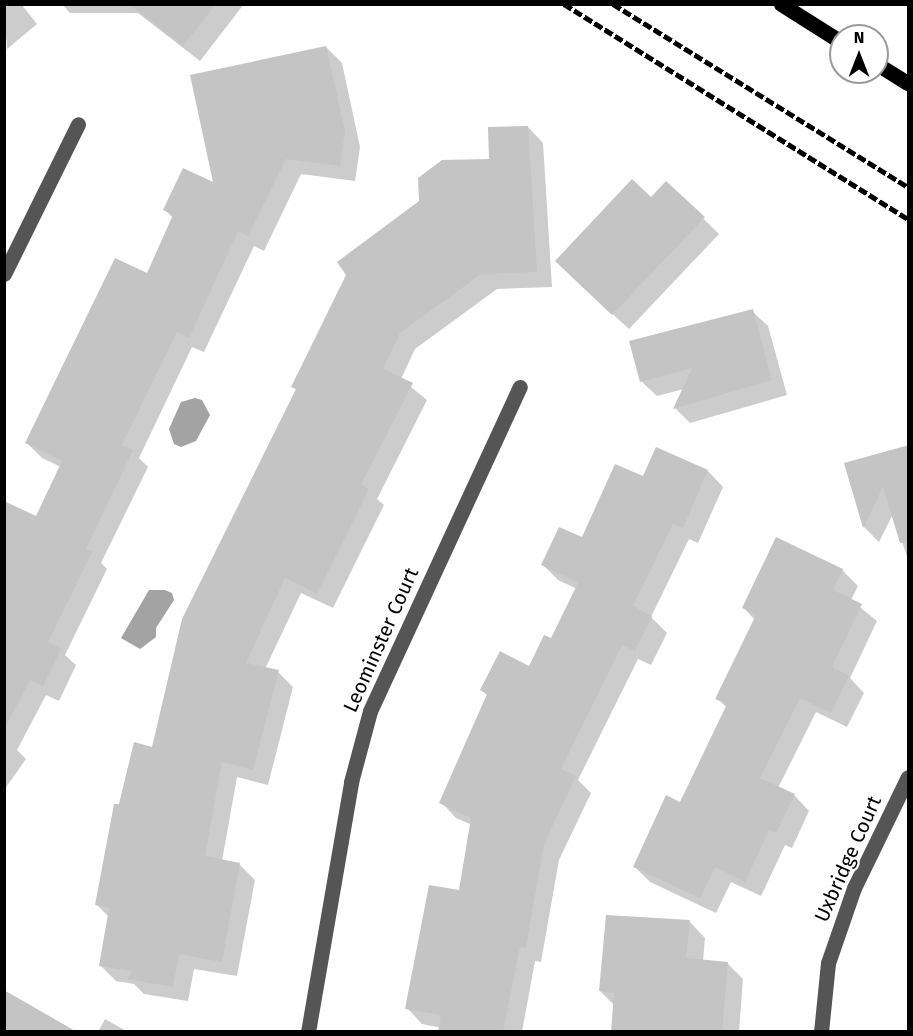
<!DOCTYPE html>
<html>
<head>
<meta charset="utf-8">
<style>
	body { margin:0 }
	#map { position:relative; width:913px; height:1036px; overflow:hidden; background:#fff; font-family:"Fira Sans",sans-serif }
	div>[style] { position:absolute }
	.water>* { inset:0; background:#a3a3a3 }
	.shadow>* { inset:0; background:#0003 }
	.building>* { inset:0; background:#c4c4c4 }
	.minor>* { height:15px; margin:-7.5px; padding:0 7.5px; transform-origin:7.5px; border-radius:7.5px; background:#555 }
	.major>* { height:15px; margin:-7.5px; padding:0 7.5px; transform-origin:7.5px; border-radius:7.5px; background:#000 }
	.rail>* { height:4.5px; margin-top:-2.25px; transform-origin:0; background:repeating-linear-gradient(90deg,#000 0 9px,transparent 0 12px) }
	span { translate:-50% -50%; white-space:nowrap; text-align:center; line-height:1.15; -webkit-text-stroke:4.5px #fff; paint-order:stroke }
	.street-label { font-size:20px; color:#000 }
	.frame { position:absolute; inset:0; border:6px solid #000; pointer-events:none }
	.north { position:absolute; left:829px; top:24px; width:60px; height:60px; box-sizing:border-box; background:#fff; border:2px solid #999; border-radius:50%; rotate:0deg; font-size:16px; font-weight:700; line-height:24px; text-align:center; color:#000 }
	.north::after { content:''; display:block; margin:auto; width:21px; height:27px; background:#000; clip-path:polygon(50% 0,100% 100%,50% 72%,0 100%) }
</style>
</head>
<body>
<div id="map">
	<div class="water">
		<i style="clip-path:polygon(195px 398px,202px 400px,210px 415px,196px 441px,181px 447px,174px 444px,169px 429px,181px 402px)"></i>
		<i style="clip-path:polygon(149px 590px,165px 590px,172px 593px,174px 600px,156px 628px,156px 637px,140px 649px,121px 638px)"></i>
	</div>
	<div class="shadow">
		<i style="clip-path:polygon(4px 4px,21px 4px,37px 24px,7px 49px)"></i>
		<i style="clip-path:polygon(62px 4px,244px 4px,200px 61px,138px 13px,70px 13px)"></i>
		<i style="clip-path:polygon(326px 47px,342px 63px,360px 147px,355px 181px,301px 174px,264px 251px,254px 246px,204px 352px,192px 347px,139px 458px,148px 467px,101px 563px,107px 569px,65px 655px,76px 665px,59px 701px,46px 695px,17px 750px,26px 759px,4px 790px,4px 506px,36px 518px,61px 467px,42px 458px,27px 443px,148px 275px,173px 218px,165px 210px,215px 185px)"></i>
		<i style="clip-path:polygon(528px 127px,543px 143px,552px 287px,497px 289px,415px 349px,401px 379px,427px 400px,377px 499px,384px 505px,333px 608px,301px 593px,265px 669px,278px 672px,293px 687px,268px 785px,237px 777px,222px 861px,239px 864px,255px 880px,237px 976px,194px 969px,188px 1001px,144px 994px,134px 984px,116px 981px,100px 965px,109px 917px,97px 905px,121px 806px,153px 748px,297px 390px,293px 387px,491px 160px)"></i>
		<i style="clip-path:polygon(667px 183px,719px 234px,629px 329px,572px 277px)"></i>
		<i style="clip-path:polygon(752px 311px,768px 326px,787px 395px,690px 423px,675px 408px,684px 389px,657px 396px,641px 381px)"></i>
		<i style="clip-path:polygon(908px 447px,908px 560px,893px 514px,879px 542px,864px 527px,846px 464px)"></i>
		<i style="clip-path:polygon(657px 449px,708px 471px,723px 487px,698px 543px,689px 539px,651px 617px,667px 633px,651px 665px,638px 659px,578px 780px,591px 793px,559px 860px,541px 962px,535px 961px,522px 1032px,442px 1032px,442px 1028px,422px 1024px,407px 1008px,461px 892px,472px 825px,456px 818px,441px 802px,488px 696px,482px 690px,529px 668px,552px 640px,577px 589px,558px 580px,542px 564px,583px 539px,644px 478px)"></i>
		<i style="clip-path:polygon(842px 570px,858px 586px,851px 600px,877px 621px,850px 678px,864px 693px,847px 727px,816px 712px,778px 788px,794px 795px,809px 811px,792px 848px,785px 845px,761px 896px,731px 882px,716px 913px,650px 882px,635px 867px,681px 804px,727px 708px,717px 698px,755px 620px,744px 608px)"></i>
		<i style="clip-path:polygon(690px 922px,705px 938px,703px 961px,727px 963px,743px 979px,739px 1032px,612px 1032px,614px 1005px,600px 991px)"></i>
		<i style="clip-path:polygon(105px 1019px,128px 1032px,98px 1032px)"></i>
	</div>
	<div class="building">
		<i style="clip-path:polygon(129px 4px,216px 4px,183px 46px)"></i>
		<i style="clip-path:polygon(326px 46px,345px 131px,340px 166px,286px 159px,248px 236px,238px 231px,189px 338px,177px 332px,122px 445px,133px 450px,86px 549px,92px 552px,48px 642px,61px 649px,43px 686px,30px 680px,4px 730px,4px 501px,36px 516px,62px 461px,25px 443px,115px 258px,147px 273px,173px 215px,163px 210px,183px 168px,213px 182px,190px 75px)"></i>
		<i style="clip-path:polygon(528px 126px,537px 272px,481px 274px,400px 333px,383px 369px,413px 383px,361px 485px,369px 489px,317px 594px,285px 578px,246px 663px,279px 670px,253px 770px,222px 762px,205px 856px,240px 863px,222px 962px,179px 954px,173px 987px,127px 979px,132px 971px,99px 966px,109px 908px,95px 905px,114px 804px,119px 804px,134px 742px,152px 747px,182px 619px,296px 389px,291px 387px,346px 275px,337px 262px,419px 201px,418px 178px,442px 160px,489px 159px,488px 127px)"></i>
		<i style="clip-path:polygon(632px 179px,651px 197px,666px 181px,705px 217px,612px 315px,555px 261px)"></i>
		<i style="clip-path:polygon(753px 309px,772px 380px,673px 409px,692px 368px,640px 382px,629px 341px)"></i>
		<i style="clip-path:polygon(909px 445px,909px 542px,900px 543px,883px 487px,863px 528px,844px 463px)"></i>
		<i style="clip-path:polygon(656px 447px,708px 470px,683px 528px,673px 524px,633px 606px,652px 616px,635px 651px,622px 645px,561px 769px,576px 776px,544px 844px,526px 948px,520px 947px,503px 1032px,438px 1032px,441px 1015px,405px 1009px,429px 885px,459px 890px,471px 818px,439px 803px,487px 694px,480px 690px,500px 651px,529px 666px,544px 635px,551px 638px,578px 583px,541px 565px,559px 527px,582px 537px,615px 464px,643px 476px)"></i>
		<i style="clip-path:polygon(776px 537px,843px 569px,833px 590px,862px 604px,832px 667px,849px 676px,831px 713px,800px 698px,760px 778px,795px 794px,776px 833px,769px 830px,745px 882px,715px 867px,700px 898px,633px 867px,666px 795px,680px 802px,727px 704px,715px 699px,756px 615px,742px 608px)"></i>
		<i style="clip-path:polygon(606px 915px,690px 920px,686px 958px,728px 962px,722px 1032px,611px 1032px,614px 993px,599px 991px)"></i>
		<i style="clip-path:polygon(4px 990px,77px 1032px,4px 1032px)"></i>
	</div>
	<div class="minor">
		<i style="left:4px;top:274px;width:167px;rotate:-63.7deg"></i>
		<i style="left:308px;top:1032px;width:254px;rotate:-80.2deg"></i>
		<i style="left:351px;top:782px;width:73px;rotate:-75deg"></i>
		<i style="left:370px;top:711px;width:357px;rotate:-65.2deg"></i>
		<i style="left:821px;top:1032px;width:69px;rotate:-84.2deg"></i>
		<i style="left:828px;top:963px;width:79px;rotate:-70.9deg"></i>
		<i style="left:854px;top:888px;width:123px;rotate:-64.1deg"></i>
	</div>
	<div class="major">
		<i style="left:781px;top:4px;width:71px;rotate:32.3deg"></i>
		<i style="left:877px;top:64px;width:36px;rotate:32deg"></i>
	</div>
	<div class="rail">
		<i style="left:564px;top:4px;width:406px;rotate:32deg"></i>
		<i style="left:613px;top:4px;width:347px;rotate:31.8deg"></i>
	</div>
	<div class="street-label">
		<span style="left:381px;top:640px;rotate:-66deg">Leominster Court</span>
		<span style="left:848px;top:859px;rotate:-66deg">Uxbridge Court</span>
	</div>
	<div class="frame"></div>
	<div class="north">N</div>
</div>
</body>
</html>
